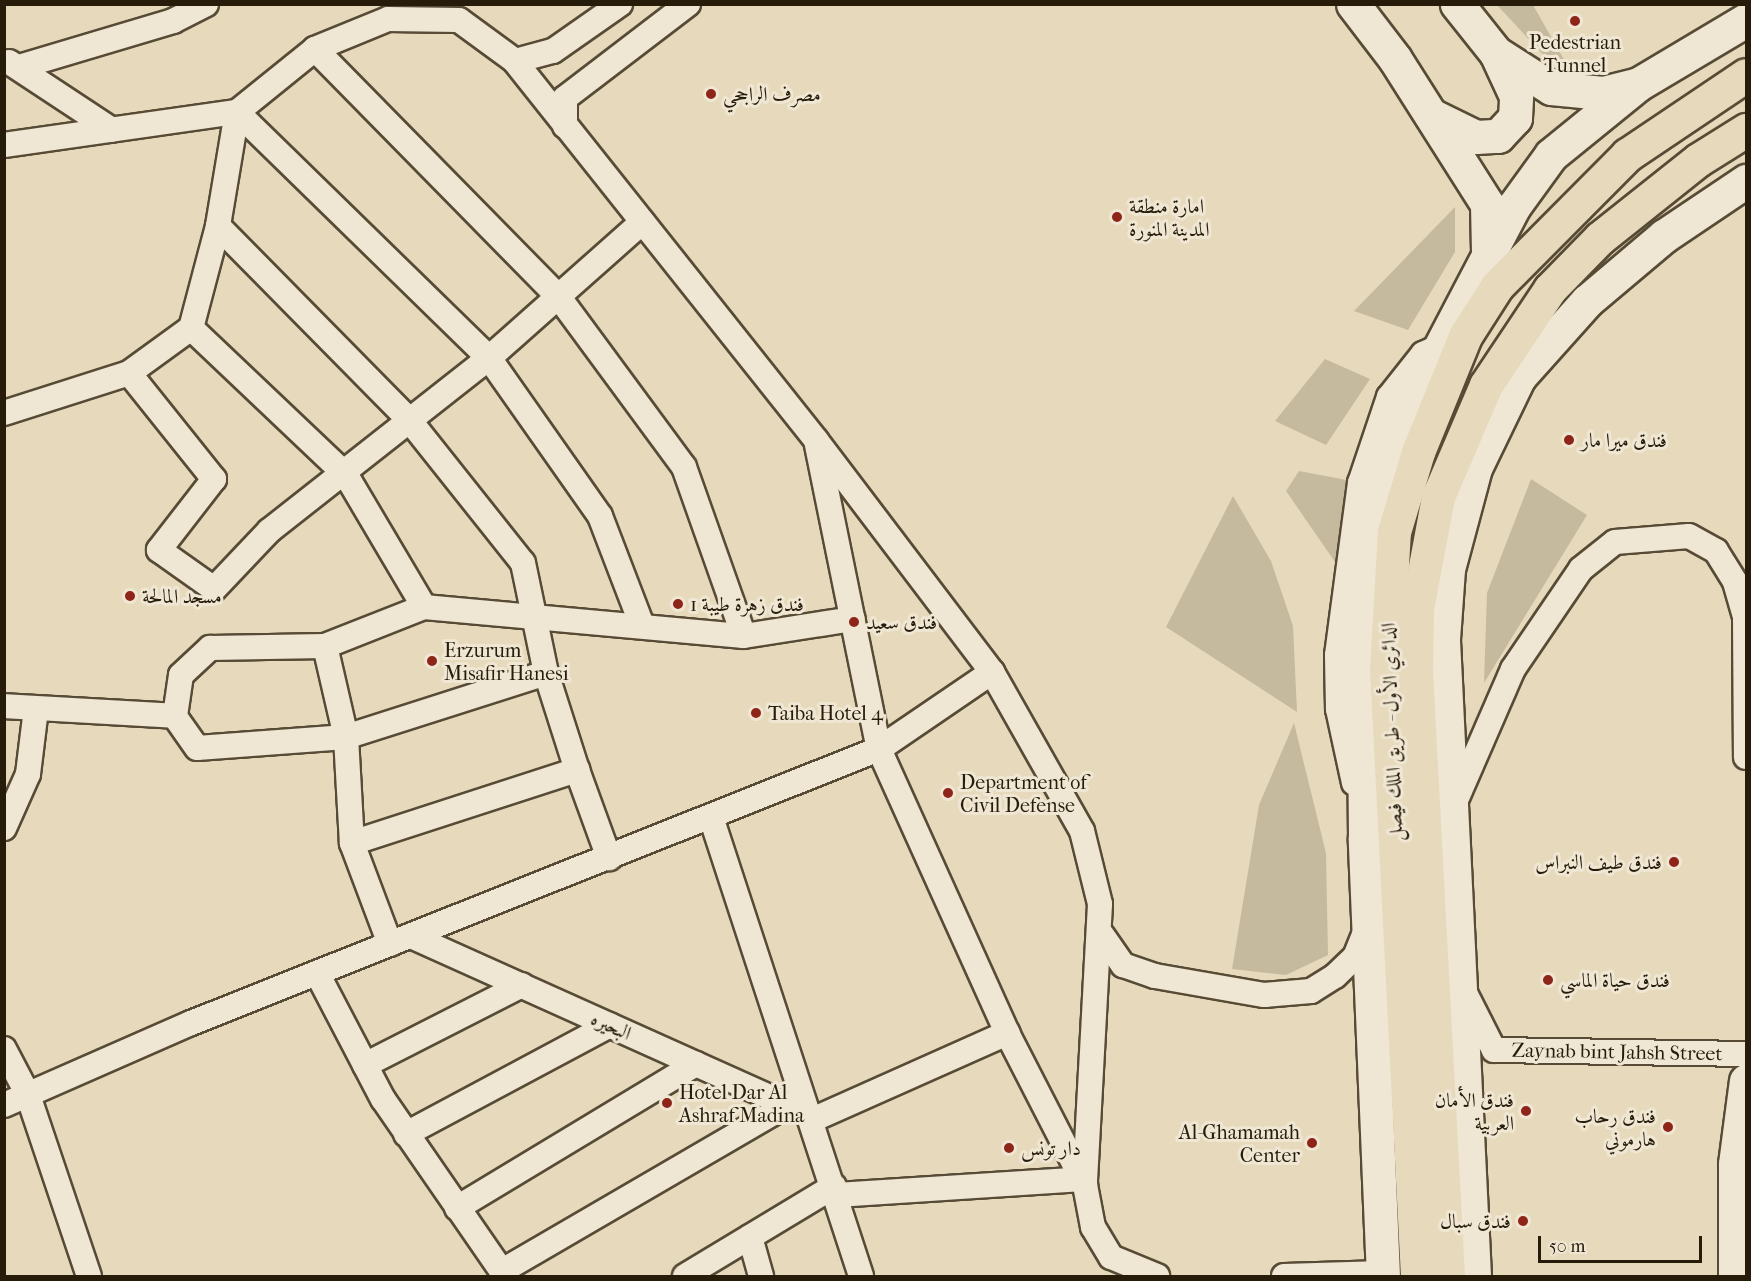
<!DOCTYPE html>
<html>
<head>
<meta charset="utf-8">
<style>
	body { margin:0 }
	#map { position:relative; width:1751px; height:1281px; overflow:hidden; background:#e7dabc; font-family:"IM FELL French Canon",Amiri,serif }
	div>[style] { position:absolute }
	.green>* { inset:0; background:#c6ba9e }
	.roads { filter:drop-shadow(2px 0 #574b36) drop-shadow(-2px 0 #574b36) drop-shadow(0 2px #574b36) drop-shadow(0 -2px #574b36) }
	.street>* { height:24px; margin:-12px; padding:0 12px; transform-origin:12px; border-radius:12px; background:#efe7d3 }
	.secondary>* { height:33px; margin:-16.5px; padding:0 16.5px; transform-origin:16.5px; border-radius:16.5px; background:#efe7d3 }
	.highway>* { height:33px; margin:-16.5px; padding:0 16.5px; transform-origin:16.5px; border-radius:16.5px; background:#e7dabc }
	.dots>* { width:16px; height:16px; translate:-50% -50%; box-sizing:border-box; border:3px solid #efe7d3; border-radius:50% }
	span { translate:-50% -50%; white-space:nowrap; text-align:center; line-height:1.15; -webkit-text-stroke:6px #efe7d3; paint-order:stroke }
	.poi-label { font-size:20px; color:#271b0a }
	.left { translate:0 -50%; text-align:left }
	.right { translate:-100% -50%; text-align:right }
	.street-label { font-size:20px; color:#271b0a }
	.frame { position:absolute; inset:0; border:6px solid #271b0a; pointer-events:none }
	.scale { position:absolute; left:1538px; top:1236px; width:164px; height:27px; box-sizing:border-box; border:3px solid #271b0a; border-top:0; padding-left:8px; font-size:18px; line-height:21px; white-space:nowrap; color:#271b0a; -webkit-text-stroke:4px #efe7d3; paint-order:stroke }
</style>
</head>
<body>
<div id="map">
	<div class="green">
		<i style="clip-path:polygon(1497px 5px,1533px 5px,1566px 63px,1547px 59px)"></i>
		<i style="clip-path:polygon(1455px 207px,1455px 252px,1408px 330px,1354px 311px)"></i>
		<i style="clip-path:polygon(1325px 359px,1370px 379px,1326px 445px,1275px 421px)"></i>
		<i style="clip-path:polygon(1299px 471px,1352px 481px,1335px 562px,1286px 491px)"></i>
		<i style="clip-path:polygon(1531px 479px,1587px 515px,1484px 683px,1487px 593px)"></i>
		<i style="clip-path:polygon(1233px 496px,1271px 561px,1293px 626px,1297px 712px,1166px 627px)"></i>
		<i style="clip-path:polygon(1294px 723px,1326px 853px,1328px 955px,1286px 975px,1232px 969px,1259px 805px)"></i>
	</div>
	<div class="roads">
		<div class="street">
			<i style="left:315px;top:49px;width:346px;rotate:45.5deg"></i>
			<i style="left:558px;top:296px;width:212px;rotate:53.6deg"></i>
			<i style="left:684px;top:467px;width:179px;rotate:70.5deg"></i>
			<i style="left:515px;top:61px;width:39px;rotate:-15deg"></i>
			<i style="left:553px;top:51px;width:82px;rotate:-35deg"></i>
			<i style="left:9px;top:62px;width:123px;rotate:33.4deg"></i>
			<i style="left:19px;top:67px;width:161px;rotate:-16.6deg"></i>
			<i style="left:173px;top:21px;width:37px;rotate:-27deg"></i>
			<i style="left:565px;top:126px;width:28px;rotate:-90deg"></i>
			<i style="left:565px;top:98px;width:155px;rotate:-37.4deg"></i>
			<i style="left:4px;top:145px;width:235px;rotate:-8.1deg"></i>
			<i style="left:237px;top:112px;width:352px;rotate:44.3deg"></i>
			<i style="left:489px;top:358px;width:193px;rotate:54.9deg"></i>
			<i style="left:600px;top:516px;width:115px;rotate:69deg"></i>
			<i style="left:218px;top:226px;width:274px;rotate:45.4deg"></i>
			<i style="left:410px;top:421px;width:181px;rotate:51.5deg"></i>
			<i style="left:523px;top:563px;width:112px;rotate:78.2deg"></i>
			<i style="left:191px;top:328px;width:214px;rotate:43.5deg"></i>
			<i style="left:346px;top:475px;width:153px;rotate:59.4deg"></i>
			<i style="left:4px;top:413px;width:131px;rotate:-17.7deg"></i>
			<i style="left:817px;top:445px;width:310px;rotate:78.5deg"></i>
			<i style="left:879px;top:749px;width:312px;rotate:65.7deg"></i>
			<i style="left:1007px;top:1033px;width:171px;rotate:62.8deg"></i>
			<i style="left:325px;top:646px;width:93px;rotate:77deg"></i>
			<i style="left:346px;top:737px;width:106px;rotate:86.8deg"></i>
			<i style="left:992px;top:672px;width:183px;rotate:60.5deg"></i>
			<i style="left:1082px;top:831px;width:75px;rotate:76.1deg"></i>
			<i style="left:1100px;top:904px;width:281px;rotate:93.1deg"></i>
			<i style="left:1085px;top:1185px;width:43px;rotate:79.2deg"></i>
			<i style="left:1093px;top:1227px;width:35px;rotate:59deg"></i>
			<i style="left:1111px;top:1257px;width:50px;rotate:22.4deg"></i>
			<i style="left:4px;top:706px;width:171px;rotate:3.3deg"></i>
			<i style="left:577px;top:770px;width:94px;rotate:70deg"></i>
			<i style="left:1354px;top:783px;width:76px;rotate:-102.2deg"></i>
			<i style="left:1338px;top:709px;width:54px;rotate:-91.1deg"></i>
			<i style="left:1337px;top:655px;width:174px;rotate:-82.4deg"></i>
			<i style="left:1360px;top:483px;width:91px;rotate:-71.4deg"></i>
			<i style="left:1389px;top:397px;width:55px;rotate:-51.7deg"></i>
			<i style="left:1423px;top:354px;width:17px;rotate:-24deg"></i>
			<i style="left:1453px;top:807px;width:150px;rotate:-66.5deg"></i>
			<i style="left:1513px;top:669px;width:121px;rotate:-55.8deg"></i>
			<i style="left:1581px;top:569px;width:43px;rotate:-38.5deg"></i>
			<i style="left:1615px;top:542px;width:74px;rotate:-4.6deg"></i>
			<i style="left:1689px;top:536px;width:31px;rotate:29deg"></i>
			<i style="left:1716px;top:551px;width:36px;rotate:58deg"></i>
			<i style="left:1735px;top:582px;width:37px;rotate:74deg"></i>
			<i style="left:1745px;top:618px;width:139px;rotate:89.6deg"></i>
			<i style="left:711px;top:817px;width:483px;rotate:71.9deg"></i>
			<i style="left:4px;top:828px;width:59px;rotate:-66deg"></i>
			<i style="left:28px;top:774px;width:65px;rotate:-83deg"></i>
			<i style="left:1102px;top:935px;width:37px;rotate:55deg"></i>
			<i style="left:1123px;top:965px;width:34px;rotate:19deg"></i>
			<i style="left:1155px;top:976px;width:111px;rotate:9.9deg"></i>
			<i style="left:1264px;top:995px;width:47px;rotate:-4.9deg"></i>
			<i style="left:1311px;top:991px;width:28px;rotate:-32deg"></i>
			<i style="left:1335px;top:976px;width:28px;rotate:-44deg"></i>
			<i style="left:1355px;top:957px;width:29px;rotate:-68deg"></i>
			<i style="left:411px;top:936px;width:437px;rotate:24.2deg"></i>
			<i style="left:390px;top:944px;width:108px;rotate:-110.6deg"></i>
			<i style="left:352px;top:843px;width:237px;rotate:-18deg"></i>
			<i style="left:577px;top:770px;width:102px;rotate:-107.7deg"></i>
			<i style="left:546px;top:673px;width:210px;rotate:162.3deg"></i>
			<i style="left:346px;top:737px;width:149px;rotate:175.8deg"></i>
			<i style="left:197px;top:748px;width:39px;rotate:-125deg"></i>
			<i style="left:175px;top:716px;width:41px;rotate:-81.7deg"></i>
			<i style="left:181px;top:675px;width:40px;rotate:-43deg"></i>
			<i style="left:210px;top:648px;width:115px;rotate:-1deg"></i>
			<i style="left:325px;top:646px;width:106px;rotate:-21.5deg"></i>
			<i style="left:424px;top:607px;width:321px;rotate:5.2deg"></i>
			<i style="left:744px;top:636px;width:110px;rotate:-8.9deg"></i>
			<i style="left:317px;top:973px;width:142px;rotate:62.4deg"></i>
			<i style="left:383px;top:1099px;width:215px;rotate:55.4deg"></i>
			<i style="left:1463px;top:989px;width:68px;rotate:63.1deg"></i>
			<i style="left:1494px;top:1050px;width:252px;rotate:0.9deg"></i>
			<i style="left:4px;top:1049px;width:52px;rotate:62.4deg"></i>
			<i style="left:28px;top:1095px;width:191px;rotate:71.4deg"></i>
			<i style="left:365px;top:1065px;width:176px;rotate:-27deg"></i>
			<i style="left:4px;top:1105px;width:204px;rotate:-23.7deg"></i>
			<i style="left:191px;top:1023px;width:741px;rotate:-21.72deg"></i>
			<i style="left:879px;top:749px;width:137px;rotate:-34.3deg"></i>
			<i style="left:992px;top:672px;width:291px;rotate:-127.2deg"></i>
			<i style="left:816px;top:440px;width:484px;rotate:-128.5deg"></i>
			<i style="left:515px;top:61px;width:69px;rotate:-143.8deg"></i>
			<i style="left:459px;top:20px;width:71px;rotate:-179.2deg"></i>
			<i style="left:388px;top:19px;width:79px;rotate:157.7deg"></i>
			<i style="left:315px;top:49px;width:100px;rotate:141.1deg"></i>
			<i style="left:237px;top:112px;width:116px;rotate:99.5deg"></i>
			<i style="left:218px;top:226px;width:106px;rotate:104.8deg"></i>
			<i style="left:191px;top:328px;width:77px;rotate:144deg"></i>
			<i style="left:129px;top:373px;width:136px;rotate:51.3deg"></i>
			<i style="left:214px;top:479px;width:90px;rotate:127.8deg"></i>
			<i style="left:159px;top:550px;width:67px;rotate:35.3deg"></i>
			<i style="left:214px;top:589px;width:80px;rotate:-46.5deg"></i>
			<i style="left:269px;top:531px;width:280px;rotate:-38.2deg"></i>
			<i style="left:489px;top:358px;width:205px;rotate:-41.6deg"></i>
			<i style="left:812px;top:1120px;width:214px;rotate:-24deg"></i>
			<i style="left:406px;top:1134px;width:231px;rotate:-28.1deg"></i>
			<i style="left:837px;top:1195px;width:246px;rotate:-3.7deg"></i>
			<i style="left:457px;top:1208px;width:279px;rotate:-31.1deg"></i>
			<i style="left:750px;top:1237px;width:41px;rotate:74.2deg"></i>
			<i style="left:502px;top:1271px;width:330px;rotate:-30.2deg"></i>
			<i style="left:685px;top:1276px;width:174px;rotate:-31.1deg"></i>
			<i style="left:1284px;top:1276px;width:99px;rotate:-1.7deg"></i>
		</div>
		<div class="secondary">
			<i style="left:1353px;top:4px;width:69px;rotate:52.6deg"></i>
			<i style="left:1395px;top:59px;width:172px;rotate:57.6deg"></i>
			<i style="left:1487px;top:204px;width:48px;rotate:88.8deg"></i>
			<i style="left:1496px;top:53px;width:65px;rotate:32.5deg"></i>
			<i style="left:1551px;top:88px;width:52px;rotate:5.5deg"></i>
			<i style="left:1603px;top:93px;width:33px;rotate:-14deg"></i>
			<i style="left:1431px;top:115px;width:50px;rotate:26.1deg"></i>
			<i style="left:1476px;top:137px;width:22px;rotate:-3deg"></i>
			<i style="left:1498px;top:136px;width:25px;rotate:-47deg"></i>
			<i style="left:1515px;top:118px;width:22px;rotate:-87deg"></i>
			<i style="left:1516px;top:96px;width:47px;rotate:-114.9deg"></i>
			<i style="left:1496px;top:53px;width:63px;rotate:-128.5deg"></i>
			<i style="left:1497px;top:382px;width:23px;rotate:-13deg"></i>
			<i style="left:1519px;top:377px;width:102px;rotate:-48.2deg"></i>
			<i style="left:1587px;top:301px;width:101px;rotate:-40.2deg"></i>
			<i style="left:1664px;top:236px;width:99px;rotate:-33.9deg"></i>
			<i style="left:1381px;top:506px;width:109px;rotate:-73.6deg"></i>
			<i style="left:1412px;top:401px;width:220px;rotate:-62.4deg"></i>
			<i style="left:1514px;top:206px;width:63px;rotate:-54deg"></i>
			<i style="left:1551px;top:155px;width:111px;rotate:-39.1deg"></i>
			<i style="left:1637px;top:85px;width:127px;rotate:-30.8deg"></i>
			<i style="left:1383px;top:1276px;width:438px;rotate:-92.4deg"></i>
			<i style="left:1365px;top:838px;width:228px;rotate:-90.5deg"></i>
			<i style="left:1363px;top:610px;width:70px;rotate:-83.5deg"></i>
			<i style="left:1371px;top:540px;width:61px;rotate:-61.8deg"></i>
			<i style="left:1474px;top:1276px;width:638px;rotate:-92.79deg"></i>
			<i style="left:1443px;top:639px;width:70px;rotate:-85.9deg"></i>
			<i style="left:1448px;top:569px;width:105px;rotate:-75deg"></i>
			<i style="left:1475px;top:468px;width:101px;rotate:-64.2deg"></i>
			<i style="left:1735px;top:1276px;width:112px;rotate:-90deg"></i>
			<i style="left:1735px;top:1164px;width:84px;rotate:-82.5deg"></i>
		</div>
		<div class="highway">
			<i style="left:1417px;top:1276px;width:608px;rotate:-92.92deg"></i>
			<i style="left:1386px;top:669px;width:137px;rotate:-86.7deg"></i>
			<i style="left:1394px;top:532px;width:84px;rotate:-73.3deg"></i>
			<i style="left:1418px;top:452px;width:125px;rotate:-67.9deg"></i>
			<i style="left:1465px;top:336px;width:59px;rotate:-57.4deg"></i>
			<i style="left:1497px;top:286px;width:185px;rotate:-45.2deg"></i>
			<i style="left:1627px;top:155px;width:143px;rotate:-33.9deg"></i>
			<i style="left:1448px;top:1276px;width:605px;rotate:-93.03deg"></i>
			<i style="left:1416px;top:672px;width:63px;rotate:-89.1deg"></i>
			<i style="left:1417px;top:609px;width:114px;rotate:-79.4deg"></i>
			<i style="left:1438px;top:497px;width:122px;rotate:-66.8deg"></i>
			<i style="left:1486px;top:385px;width:115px;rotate:-56.3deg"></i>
			<i style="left:1550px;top:289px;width:71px;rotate:-45.6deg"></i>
			<i style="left:1600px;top:238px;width:125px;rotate:-38.5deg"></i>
			<i style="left:1698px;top:160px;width:57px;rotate:-32deg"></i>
		</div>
	</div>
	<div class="dots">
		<i style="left:1575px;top:21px;background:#8f2418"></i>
		<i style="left:711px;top:94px;background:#8f2418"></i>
		<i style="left:1117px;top:217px;background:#8f2418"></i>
		<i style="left:1569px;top:440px;background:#8f2418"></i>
		<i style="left:130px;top:596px;background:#8f2418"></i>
		<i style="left:678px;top:604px;background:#8f2418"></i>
		<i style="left:854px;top:622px;background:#8f2418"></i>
		<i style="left:432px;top:661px;background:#8f2418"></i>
		<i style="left:756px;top:713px;background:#8f2418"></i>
		<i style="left:948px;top:793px;background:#8f2418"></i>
		<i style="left:1674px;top:862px;background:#8f2418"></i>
		<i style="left:1548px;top:980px;background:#8f2418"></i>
		<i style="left:667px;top:1103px;background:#8f2418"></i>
		<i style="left:1526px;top:1111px;background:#8f2418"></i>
		<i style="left:1668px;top:1127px;background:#8f2418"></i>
		<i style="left:1312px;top:1143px;background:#8f2418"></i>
		<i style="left:1009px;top:1148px;background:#8f2418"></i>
		<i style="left:1523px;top:1221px;background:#8f2418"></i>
	</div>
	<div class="poi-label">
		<span style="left:1575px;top:54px">Pedestrian<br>Tunnel</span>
		<span class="left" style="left:723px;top:94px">مصرف الراجحي</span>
		<span class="left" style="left:1129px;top:218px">امارة منطقة<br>المدينة المنورة</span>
		<span class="left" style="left:1581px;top:440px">فندق ميرا مار</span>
		<span class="left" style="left:142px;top:596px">مسجد المالحة</span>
		<span class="left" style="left:690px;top:604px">فندق زهرة طيبة 1</span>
		<span class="left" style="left:866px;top:622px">فندق سعيد</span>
		<span class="left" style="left:444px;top:662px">Erzurum<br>Misafir Hanesi</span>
		<span class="left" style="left:768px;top:713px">Taiba Hotel 4</span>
		<span class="left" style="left:960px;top:794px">Department of<br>Civil Defense</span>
		<span class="right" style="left:1662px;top:862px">فندق طيف النبراس</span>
		<span class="left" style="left:1560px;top:980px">فندق حياة الماسي</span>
		<span class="left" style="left:679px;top:1104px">Hotel Dar Al<br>Ashraf Madina</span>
		<span class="right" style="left:1514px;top:1112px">فندق الأمان<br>العربية</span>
		<span class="right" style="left:1656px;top:1128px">فندق رحاب<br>هارموني</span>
		<span class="right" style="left:1300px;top:1144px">Al-Ghamamah<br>Center</span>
		<span class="left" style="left:1021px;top:1148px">دار تونس</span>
		<span class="right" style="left:1511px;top:1221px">فندق سبال</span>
	</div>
	<div class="street-label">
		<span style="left:1392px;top:732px;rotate:-92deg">الدائري الأول - طريق الملك فيصل</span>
		<span style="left:611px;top:1026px;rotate:24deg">البحيره</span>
		<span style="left:1617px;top:1052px;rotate:1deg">Zaynab bint Jahsh Street</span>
	</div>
	<div class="frame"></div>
	<div class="scale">50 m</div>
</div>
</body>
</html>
